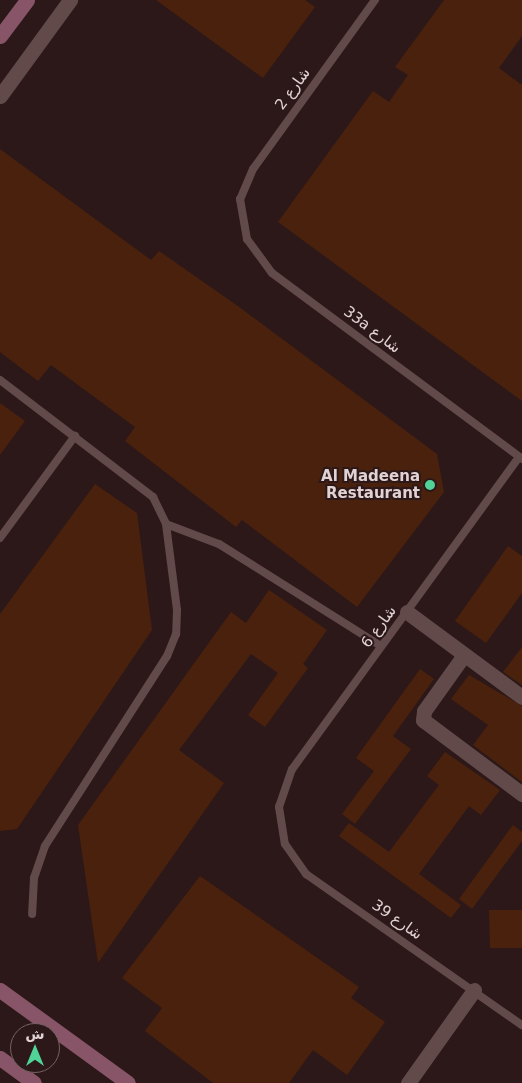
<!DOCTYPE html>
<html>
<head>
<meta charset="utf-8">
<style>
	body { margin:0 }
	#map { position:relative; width:522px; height:1083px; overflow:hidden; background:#2c1819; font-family:"DejaVu Sans","Noto Sans Arabic",sans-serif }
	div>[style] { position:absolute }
	.building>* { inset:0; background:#4a210c }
	.lane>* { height:8px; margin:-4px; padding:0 4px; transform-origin:4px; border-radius:4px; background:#624a4b }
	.street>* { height:15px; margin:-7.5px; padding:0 7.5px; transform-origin:7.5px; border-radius:7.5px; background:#624a4b }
	.secondary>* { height:15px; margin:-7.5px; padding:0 7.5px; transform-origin:7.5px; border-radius:7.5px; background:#875468 }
	.dots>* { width:14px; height:14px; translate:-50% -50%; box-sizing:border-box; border:2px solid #2c1819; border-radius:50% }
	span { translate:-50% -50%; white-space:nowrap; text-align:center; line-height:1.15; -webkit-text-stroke:4px #2c1819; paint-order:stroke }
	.street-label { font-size:15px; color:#e1d2d3 }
	.poi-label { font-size:15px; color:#e1d2d3; font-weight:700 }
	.right { translate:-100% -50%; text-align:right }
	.north { position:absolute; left:10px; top:1023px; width:50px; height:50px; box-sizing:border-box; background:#2c1819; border:1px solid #746263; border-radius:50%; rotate:0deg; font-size:14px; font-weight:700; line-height:20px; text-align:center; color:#e1d2d3 }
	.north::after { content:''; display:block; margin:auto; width:18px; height:22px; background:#51d398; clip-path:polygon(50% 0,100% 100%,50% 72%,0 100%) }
</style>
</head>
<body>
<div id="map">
	<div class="building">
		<i style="clip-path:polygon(156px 0,305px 0,315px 7px,263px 78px)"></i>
		<i style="clip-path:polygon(444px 0,522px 0,522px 36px,499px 68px,522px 85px,522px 401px,278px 222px,373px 91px,389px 102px,408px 75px,395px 67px)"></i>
		<i style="clip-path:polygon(0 149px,151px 260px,159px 251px,235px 304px,437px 454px,444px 492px,357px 607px,242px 520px,236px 527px,125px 441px,135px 427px,51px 365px,38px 381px,0 352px)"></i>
		<i style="clip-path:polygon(0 403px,25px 421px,0 455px)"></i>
		<i style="clip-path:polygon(95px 484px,137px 513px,152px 630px,17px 829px,0 831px,0 614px)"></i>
		<i style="clip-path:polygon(508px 546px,522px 556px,522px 593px,486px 643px,455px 621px)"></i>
		<i style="clip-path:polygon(269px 590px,327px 630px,303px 664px,308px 668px,265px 727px,248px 715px,278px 673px,251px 654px,179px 750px,224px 783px,98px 963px,78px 825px,231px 612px,246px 623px)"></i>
		<i style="clip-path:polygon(522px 647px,522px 685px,503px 672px)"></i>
		<i style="clip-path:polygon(420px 669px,434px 679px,393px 736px,411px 749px,355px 824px,342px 814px,374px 771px,356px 758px)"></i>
		<i style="clip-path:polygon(469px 675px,522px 706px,522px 782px,473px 745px,488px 725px,451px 699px)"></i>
		<i style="clip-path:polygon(445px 752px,500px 790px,481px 815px,469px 806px,419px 874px,461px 905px,451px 918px,339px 836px,349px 823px,389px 852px,439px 785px,427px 776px)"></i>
		<i style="clip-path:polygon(513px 825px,522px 832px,522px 841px,472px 909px,459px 899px)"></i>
		<i style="clip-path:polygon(200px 876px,359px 987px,351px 998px,385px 1022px,347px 1075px,313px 1050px,289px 1083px,213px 1083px,145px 1031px,162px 1008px,122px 978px)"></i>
		<i style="clip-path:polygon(489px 910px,522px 910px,522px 948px,490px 948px)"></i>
	</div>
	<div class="lane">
		<i style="left:375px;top:0;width:208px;rotate:125.8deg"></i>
		<i style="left:253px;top:169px;width:33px;rotate:113deg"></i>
		<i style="left:240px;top:199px;width:41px;rotate:80.1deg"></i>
		<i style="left:247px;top:239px;width:42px;rotate:53.7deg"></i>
		<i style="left:272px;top:273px;width:312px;rotate:36.6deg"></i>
		<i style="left:0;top:380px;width:193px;rotate:37.4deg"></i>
		<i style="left:153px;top:497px;width:30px;rotate:64deg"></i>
		<i style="left:166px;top:524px;width:87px;rotate:82.7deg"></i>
		<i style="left:177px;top:610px;width:24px;rotate:92deg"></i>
		<i style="left:176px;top:634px;width:24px;rotate:112deg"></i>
		<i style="left:167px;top:656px;width:226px;rotate:122.7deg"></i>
		<i style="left:45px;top:846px;width:34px;rotate:109deg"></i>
		<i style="left:34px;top:878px;width:36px;rotate:93deg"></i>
		<i style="left:519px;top:457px;width:386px;rotate:126deg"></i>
		<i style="left:292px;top:769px;width:40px;rotate:108.9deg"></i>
		<i style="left:279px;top:807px;width:37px;rotate:81deg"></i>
		<i style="left:285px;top:844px;width:37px;rotate:55deg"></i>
		<i style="left:306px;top:874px;width:264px;rotate:35deg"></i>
		<i style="left:166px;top:524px;width:57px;rotate:20.7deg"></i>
		<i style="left:219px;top:544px;width:191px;rotate:32.2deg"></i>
		<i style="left:0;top:538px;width:127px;rotate:-53.7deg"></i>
	</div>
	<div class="street">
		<i style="left:0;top:96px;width:119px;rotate:-53.9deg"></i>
		<i style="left:407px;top:612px;width:143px;rotate:36.5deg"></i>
		<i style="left:464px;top:655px;width:69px;rotate:125.5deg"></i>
		<i style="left:424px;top:711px;width:9px;rotate:96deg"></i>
		<i style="left:423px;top:720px;width:124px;rotate:36.8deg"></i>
		<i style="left:408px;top:1083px;width:114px;rotate:-54.6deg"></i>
	</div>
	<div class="secondary">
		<i style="left:0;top:36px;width:45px;rotate:-53.1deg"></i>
		<i style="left:0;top:990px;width:158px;rotate:36deg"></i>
		<i style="left:0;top:1058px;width:42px;rotate:36.3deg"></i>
	</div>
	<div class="dots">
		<i style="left:430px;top:485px;background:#51d398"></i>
	</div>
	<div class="street-label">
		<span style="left:293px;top:89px;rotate:-54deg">شارع 2</span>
		<span style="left:372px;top:330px;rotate:37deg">33a شارع</span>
		<span style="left:379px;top:627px;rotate:-54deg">شارع 6</span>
		<span style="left:397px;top:920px;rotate:35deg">شارع 39</span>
	</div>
	<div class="poi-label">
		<span class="right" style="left:420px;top:485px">Al Madeena<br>Restaurant</span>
	</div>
	<div class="north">ش</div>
</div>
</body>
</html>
